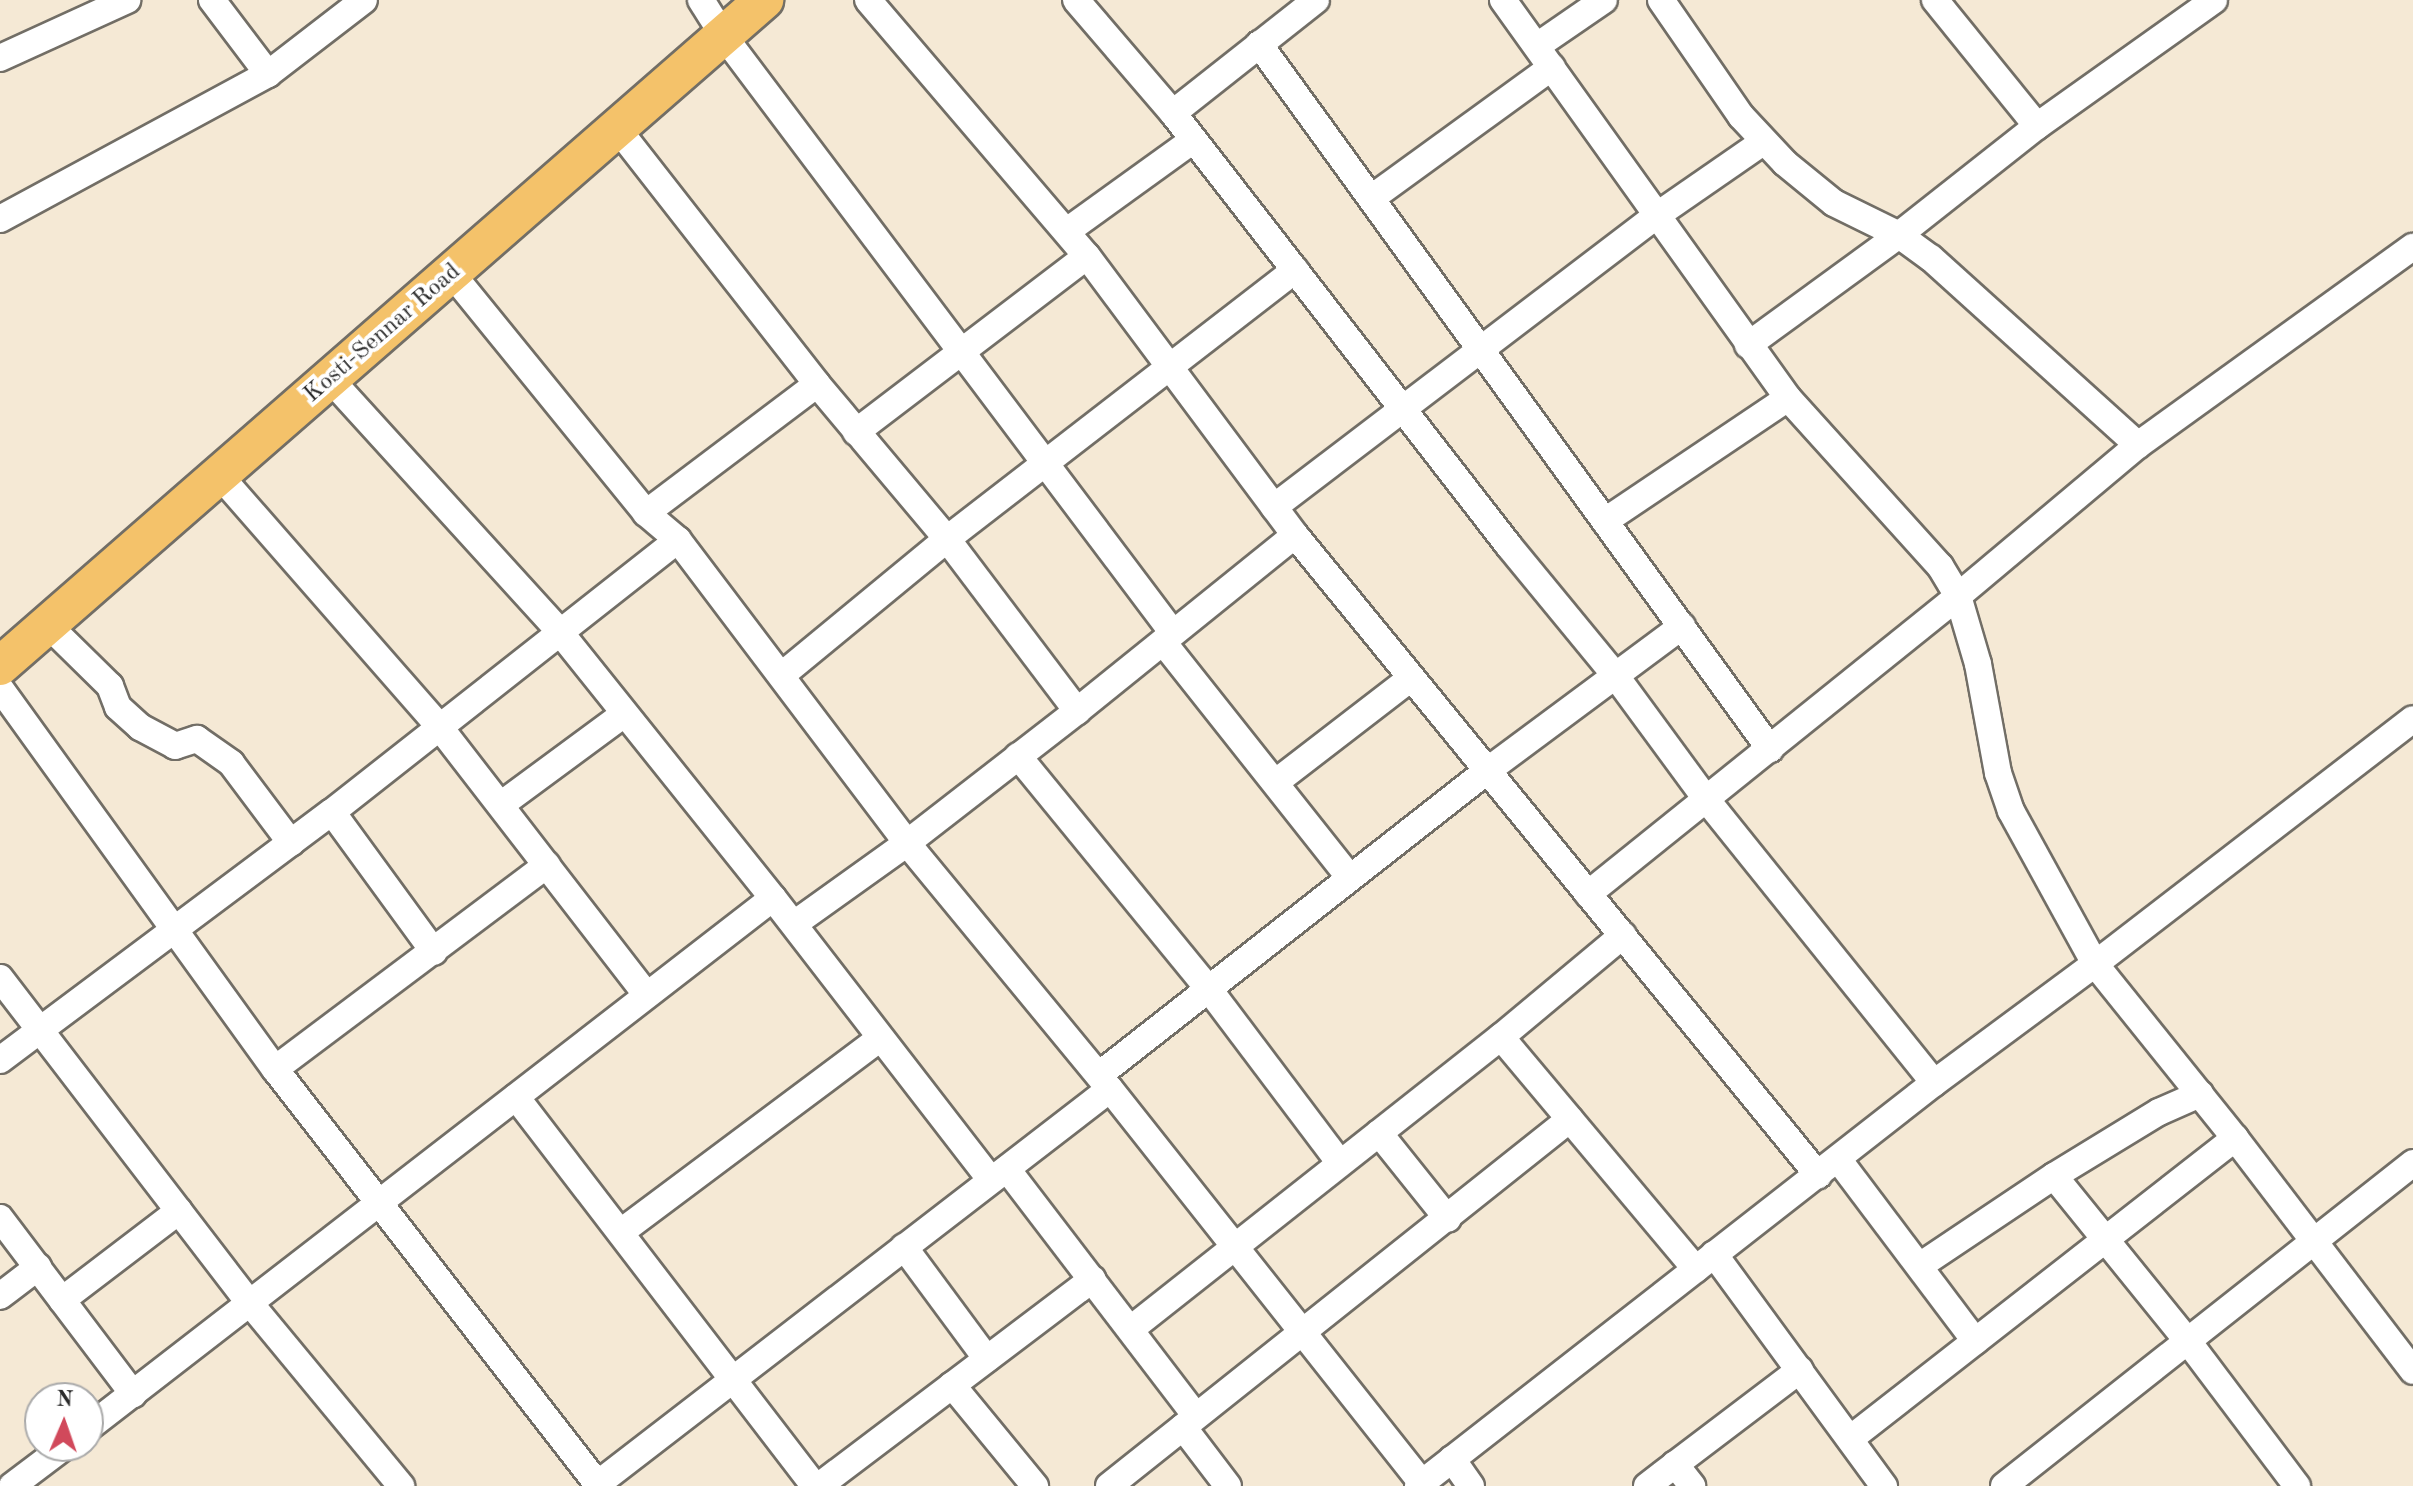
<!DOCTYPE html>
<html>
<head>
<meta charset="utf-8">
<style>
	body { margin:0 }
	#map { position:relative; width:2413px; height:1486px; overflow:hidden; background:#f5e9d5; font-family:"Old Standard TT",serif }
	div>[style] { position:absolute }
	.roads { filter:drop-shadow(2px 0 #726e66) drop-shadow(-2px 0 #726e66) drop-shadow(0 2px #726e66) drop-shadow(0 -2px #726e66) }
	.minor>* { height:26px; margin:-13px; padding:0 13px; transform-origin:13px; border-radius:13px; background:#fff }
	.highway>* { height:38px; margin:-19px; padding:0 19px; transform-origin:19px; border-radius:19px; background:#f4c26a }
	span { translate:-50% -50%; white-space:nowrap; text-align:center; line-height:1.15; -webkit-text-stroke:8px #fff; paint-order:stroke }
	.street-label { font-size:24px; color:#2b2b2b }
	.north { position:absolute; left:24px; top:1382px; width:80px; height:80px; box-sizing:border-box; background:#fff; border:2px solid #aaa; border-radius:50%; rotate:2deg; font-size:22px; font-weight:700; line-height:32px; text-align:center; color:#2b2b2b }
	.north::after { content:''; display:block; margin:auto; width:28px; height:36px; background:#d1495b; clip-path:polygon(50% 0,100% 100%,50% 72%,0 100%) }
</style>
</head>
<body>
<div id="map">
	<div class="roads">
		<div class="minor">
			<i style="left:212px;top:0;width:93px;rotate:52.9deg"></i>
			<i style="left:701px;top:0;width:41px;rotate:57.8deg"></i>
			<i style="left:723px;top:35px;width:748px;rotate:53.04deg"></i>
			<i style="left:868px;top:0;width:337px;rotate:49.5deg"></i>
			<i style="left:1087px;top:256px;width:348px;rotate:53.3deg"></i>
			<i style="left:1295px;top:535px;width:827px;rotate:50.74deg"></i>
			<i style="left:1076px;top:0;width:149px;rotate:49.4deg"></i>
			<i style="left:1173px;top:113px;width:548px;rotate:52.19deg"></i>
			<i style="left:1509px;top:546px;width:167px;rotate:50.6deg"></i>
			<i style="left:1615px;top:675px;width:154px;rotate:53.7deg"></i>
			<i style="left:1706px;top:799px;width:364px;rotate:51.2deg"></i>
			<i style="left:1503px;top:0;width:490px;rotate:54.4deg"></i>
			<i style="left:1788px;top:398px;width:227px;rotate:47.9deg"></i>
			<i style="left:1940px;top:566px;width:35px;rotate:59deg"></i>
			<i style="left:1958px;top:596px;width:71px;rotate:73.6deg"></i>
			<i style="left:1978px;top:664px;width:111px;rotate:79.6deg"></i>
			<i style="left:1998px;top:773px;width:40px;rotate:71.1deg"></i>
			<i style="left:2011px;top:811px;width:175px;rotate:61.2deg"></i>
			<i style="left:2095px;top:964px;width:223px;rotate:51.2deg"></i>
			<i style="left:2235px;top:1138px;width:293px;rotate:52.6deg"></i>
			<i style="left:1661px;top:0;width:141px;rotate:55.4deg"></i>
			<i style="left:1741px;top:116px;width:64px;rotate:46.9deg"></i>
			<i style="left:1785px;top:163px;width:63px;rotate:39.2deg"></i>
			<i style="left:1834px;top:203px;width:72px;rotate:26.2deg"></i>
			<i style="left:1899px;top:235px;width:39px;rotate:36deg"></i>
			<i style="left:1931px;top:258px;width:279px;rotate:42.1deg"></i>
			<i style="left:1935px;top:0;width:162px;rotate:51deg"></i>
			<i style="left:1259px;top:44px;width:871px;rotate:54.06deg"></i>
			<i style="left:1537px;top:46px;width:81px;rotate:-34.5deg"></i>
			<i style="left:0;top:58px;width:140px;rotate:-24.5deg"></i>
			<i style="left:1173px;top:113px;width:182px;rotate:-38.3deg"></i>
			<i style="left:617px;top:128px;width:325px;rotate:52deg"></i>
			<i style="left:817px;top:384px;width:202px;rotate:50deg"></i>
			<i style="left:947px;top:539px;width:216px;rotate:52.9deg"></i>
			<i style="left:1373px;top:197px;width:221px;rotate:-36deg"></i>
			<i style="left:0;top:219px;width:305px;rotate:-28.4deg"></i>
			<i style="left:268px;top:74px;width:121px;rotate:-37.6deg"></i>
			<i style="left:1067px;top:231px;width:155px;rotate:-35.8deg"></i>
			<i style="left:452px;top:274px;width:308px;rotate:50.9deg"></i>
			<i style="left:646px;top:513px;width:42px;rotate:40.2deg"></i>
			<i style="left:678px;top:540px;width:380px;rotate:52.9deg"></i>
			<i style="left:907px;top:843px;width:319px;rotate:50.5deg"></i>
			<i style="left:1110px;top:1089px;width:503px;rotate:51.63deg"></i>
			<i style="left:1748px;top:345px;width:187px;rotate:-36.1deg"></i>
			<i style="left:1899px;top:235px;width:176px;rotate:-38.3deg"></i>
			<i style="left:2037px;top:126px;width:217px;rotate:-35.4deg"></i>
			<i style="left:331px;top:380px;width:339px;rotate:47.7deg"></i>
			<i style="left:559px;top:631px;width:342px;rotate:51.3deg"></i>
			<i style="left:773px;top:898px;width:356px;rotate:52.3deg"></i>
			<i style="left:856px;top:432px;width:290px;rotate:-37.3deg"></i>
			<i style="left:221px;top:477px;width:330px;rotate:48.8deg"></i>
			<i style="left:438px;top:725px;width:341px;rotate:52.3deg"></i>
			<i style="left:1274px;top:507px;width:480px;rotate:-37.3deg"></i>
			<i style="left:1656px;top:216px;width:130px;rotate:-34.7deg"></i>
			<i style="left:646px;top:513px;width:214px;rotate:-37deg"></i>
			<i style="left:1605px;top:521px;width:220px;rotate:-33.9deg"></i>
			<i style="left:48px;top:625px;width:87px;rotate:44.5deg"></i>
			<i style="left:110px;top:686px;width:22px;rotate:69deg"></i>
			<i style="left:118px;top:707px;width:30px;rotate:42deg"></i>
			<i style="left:140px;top:727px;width:40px;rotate:28deg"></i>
			<i style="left:175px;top:746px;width:23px;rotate:-18deg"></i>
			<i style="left:197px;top:739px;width:42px;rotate:35.2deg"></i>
			<i style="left:231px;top:763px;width:100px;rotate:53.1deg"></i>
			<i style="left:1163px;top:642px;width:301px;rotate:51.6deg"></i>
			<i style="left:782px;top:675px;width:214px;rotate:-39.5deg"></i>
			<i style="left:947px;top:539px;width:440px;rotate:-37.7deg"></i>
			<i style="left:0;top:688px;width:470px;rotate:54.2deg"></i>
			<i style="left:275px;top:1069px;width:528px;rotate:52.15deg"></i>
			<i style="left:1018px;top:756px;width:300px;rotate:50.7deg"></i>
			<i style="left:1208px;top:988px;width:219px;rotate:53deg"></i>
			<i style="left:1276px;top:782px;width:170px;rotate:-37.6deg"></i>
			<i style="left:502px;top:804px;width:152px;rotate:-36.4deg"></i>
			<i style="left:332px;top:812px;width:173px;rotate:53.9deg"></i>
			<i style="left:1588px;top:894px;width:475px;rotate:-38.8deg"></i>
			<i style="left:1958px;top:596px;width:235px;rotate:-40deg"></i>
			<i style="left:2138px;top:445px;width:339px;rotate:-35.8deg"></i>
			<i style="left:794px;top:924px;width:139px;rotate:-35.6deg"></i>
			<i style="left:907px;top:843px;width:215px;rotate:-37.8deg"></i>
			<i style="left:1077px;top:711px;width:280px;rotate:-38.9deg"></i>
			<i style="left:0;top:978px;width:409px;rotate:52.5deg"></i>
			<i style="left:249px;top:1302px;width:239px;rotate:50.4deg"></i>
			<i style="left:1501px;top:1037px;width:303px;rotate:50deg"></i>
			<i style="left:0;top:1060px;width:414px;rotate:-36.8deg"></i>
			<i style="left:332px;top:812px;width:440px;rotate:-38.2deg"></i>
			<i style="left:275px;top:1069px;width:340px;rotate:-36.9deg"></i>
			<i style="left:1099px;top:1075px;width:493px;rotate:-38.1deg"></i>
			<i style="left:1487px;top:771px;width:243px;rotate:-36.6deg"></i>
			<i style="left:516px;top:1097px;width:491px;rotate:52.5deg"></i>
			<i style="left:1379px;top:1133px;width:110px;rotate:51.3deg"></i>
			<i style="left:1838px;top:1159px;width:228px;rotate:53deg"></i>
			<i style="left:1007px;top:1169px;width:311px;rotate:52.6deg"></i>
			<i style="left:2054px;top:1176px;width:211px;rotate:51deg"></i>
			<i style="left:2187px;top:1340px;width:183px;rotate:53deg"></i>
			<i style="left:0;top:1218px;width:221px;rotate:52.9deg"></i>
			<i style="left:621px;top:1232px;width:322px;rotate:-36.8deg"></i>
			<i style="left:904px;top:1247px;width:139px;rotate:53.5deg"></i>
			<i style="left:1714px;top:1254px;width:288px;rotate:53.8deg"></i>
			<i style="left:1921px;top:1265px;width:160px;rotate:-33.8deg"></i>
			<i style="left:2054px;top:1176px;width:123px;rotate:-31.4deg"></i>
			<i style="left:2159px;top:1112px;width:45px;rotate:-23.7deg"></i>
			<i style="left:0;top:1296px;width:48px;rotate:-37.3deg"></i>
			<i style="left:62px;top:1300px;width:147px;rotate:-37.3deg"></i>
			<i style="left:1131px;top:1329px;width:471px;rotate:-38.3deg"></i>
			<i style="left:1501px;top:1037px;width:159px;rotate:-39.9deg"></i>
			<i style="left:952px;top:1385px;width:131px;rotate:50.6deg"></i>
			<i style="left:1183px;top:1427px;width:74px;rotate:52.7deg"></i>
			<i style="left:88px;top:1428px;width:866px;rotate:-37.73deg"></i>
			<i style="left:1850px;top:1439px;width:489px;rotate:-38deg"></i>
			<i style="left:1452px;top:1459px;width:33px;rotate:55deg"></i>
			<i style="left:1675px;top:1464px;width:28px;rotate:52deg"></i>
			<i style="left:12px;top:1486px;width:66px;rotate:-37deg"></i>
			<i style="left:595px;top:1486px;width:650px;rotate:-37.63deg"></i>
			<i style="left:819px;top:1486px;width:343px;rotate:-37.1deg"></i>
			<i style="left:1109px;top:1486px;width:589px;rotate:-38.52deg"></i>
			<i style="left:1418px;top:1486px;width:655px;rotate:-37.99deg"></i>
			<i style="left:1934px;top:1083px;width:200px;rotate:-36.5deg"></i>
			<i style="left:2095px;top:964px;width:401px;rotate:-37.6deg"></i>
			<i style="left:1647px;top:1486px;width:192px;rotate:-37.2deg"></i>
			<i style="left:2004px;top:1486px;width:521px;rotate:-38.3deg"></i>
		</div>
		<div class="highway">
			<i style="left:0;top:666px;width:1014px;rotate:-41.08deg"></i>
		</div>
	</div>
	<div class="street-label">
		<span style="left:383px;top:334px;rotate:-41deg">Kosti-Sennar Road</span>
	</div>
	<div class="north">N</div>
</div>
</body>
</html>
